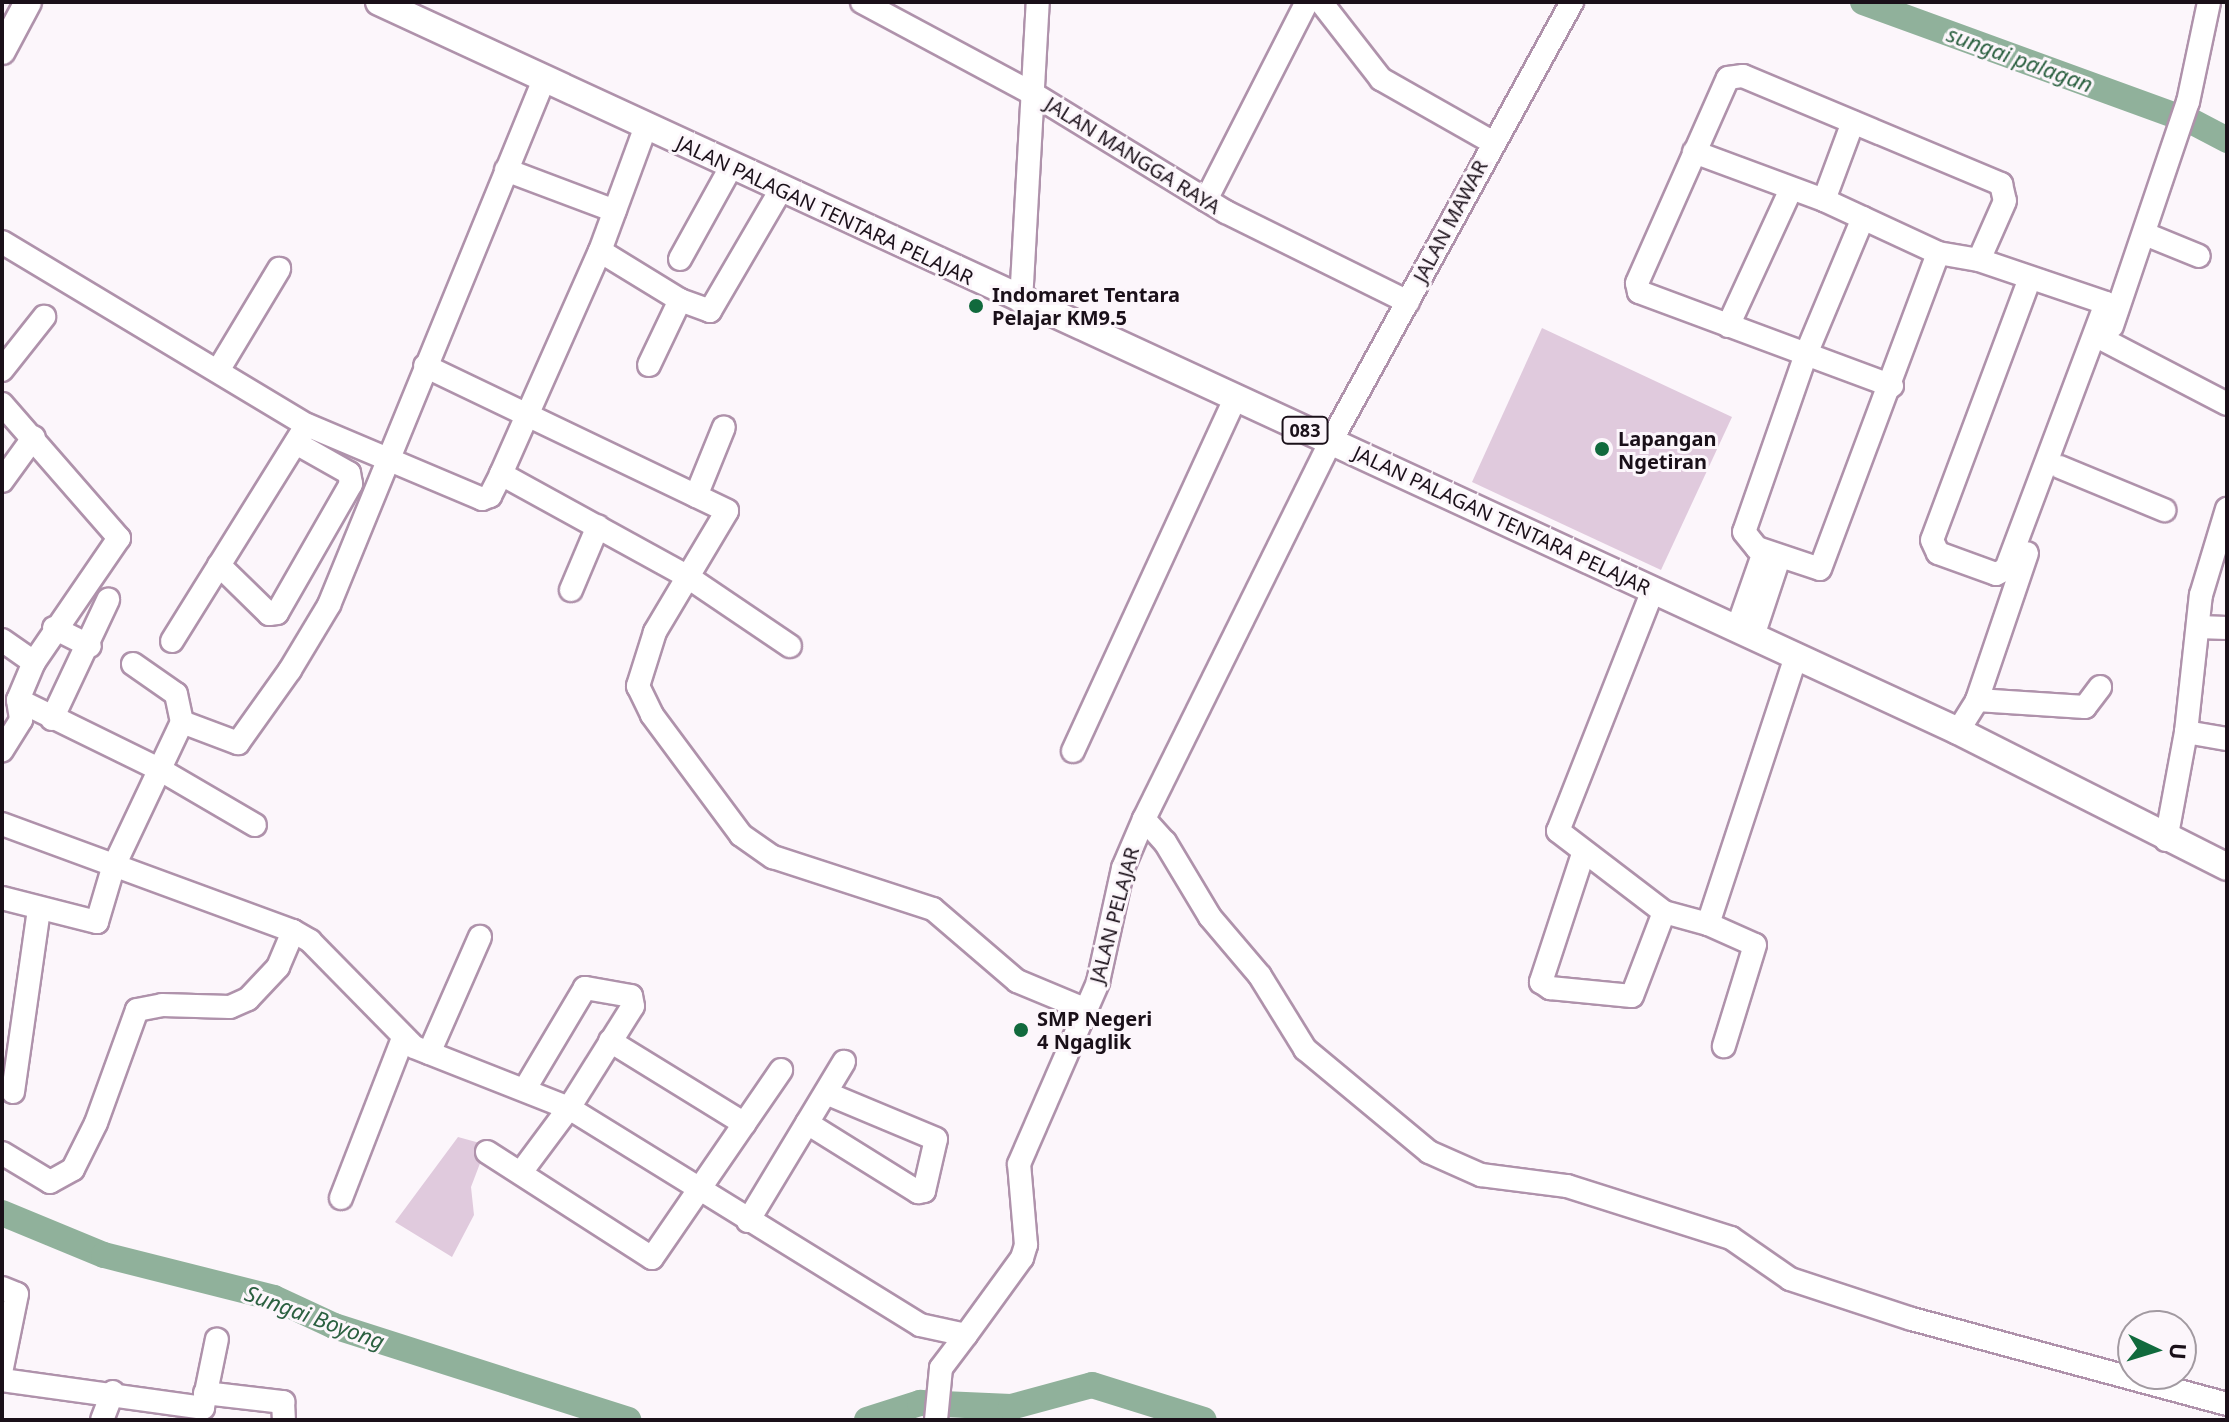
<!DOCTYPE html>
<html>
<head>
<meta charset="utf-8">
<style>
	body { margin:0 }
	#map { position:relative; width:2229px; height:1422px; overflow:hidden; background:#fcf6fb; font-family:"Noto Sans",sans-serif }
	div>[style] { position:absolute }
	.green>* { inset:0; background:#e0cadd }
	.river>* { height:26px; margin:-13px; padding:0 13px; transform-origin:13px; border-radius:13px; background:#90b19b }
	.roads { filter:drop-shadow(2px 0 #af92ab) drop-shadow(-2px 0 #af92ab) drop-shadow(0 2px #af92ab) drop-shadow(0 -2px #af92ab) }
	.minor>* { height:22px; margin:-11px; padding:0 11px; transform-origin:11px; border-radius:11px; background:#fff }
	.major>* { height:26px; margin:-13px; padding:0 13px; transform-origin:13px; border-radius:13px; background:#fff }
	.dots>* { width:22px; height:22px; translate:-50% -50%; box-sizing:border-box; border:4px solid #fcf6fb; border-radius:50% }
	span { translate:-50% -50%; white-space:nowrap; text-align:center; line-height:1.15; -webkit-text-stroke:6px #fcf6fb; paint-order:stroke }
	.shield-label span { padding:2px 6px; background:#fcf6fb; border:2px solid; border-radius:6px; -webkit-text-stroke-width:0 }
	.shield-label { font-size:18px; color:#1a1019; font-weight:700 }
	.street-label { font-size:20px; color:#1a1019 }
	.poi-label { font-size:20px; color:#1a1019; font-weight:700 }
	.left { translate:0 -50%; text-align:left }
	.water-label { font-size:22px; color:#2b6040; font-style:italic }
	.frame { position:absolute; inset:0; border:4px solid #1a1019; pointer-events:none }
	.north { position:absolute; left:2117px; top:1310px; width:80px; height:80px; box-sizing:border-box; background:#fcf6fb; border:2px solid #a29aa1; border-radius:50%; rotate:94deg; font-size:22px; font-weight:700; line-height:32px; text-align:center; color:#1a1019 }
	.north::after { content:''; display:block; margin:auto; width:28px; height:36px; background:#116a3d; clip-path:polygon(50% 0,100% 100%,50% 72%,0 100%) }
</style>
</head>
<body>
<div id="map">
	<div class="green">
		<i style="clip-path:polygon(1542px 328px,1732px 417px,1661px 570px,1472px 482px)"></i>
		<i style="clip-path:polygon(458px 1137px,487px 1145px,471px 1187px,474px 1215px,452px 1257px,395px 1222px)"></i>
	</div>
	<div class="river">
		<i style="left:1863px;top:2px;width:333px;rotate:20deg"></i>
		<i style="left:2191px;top:121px;width:41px;rotate:27.8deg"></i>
		<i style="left:2px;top:1213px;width:110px;rotate:22.4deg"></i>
		<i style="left:104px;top:1255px;width:175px;rotate:14.2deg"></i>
		<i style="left:274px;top:1298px;width:66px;rotate:25deg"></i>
		<i style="left:334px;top:1326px;width:309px;rotate:17.7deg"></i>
		<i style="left:867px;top:1420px;width:56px;rotate:-17.8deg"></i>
		<i style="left:920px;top:1403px;width:91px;rotate:2.5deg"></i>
		<i style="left:1011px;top:1407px;width:84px;rotate:-15.2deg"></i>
		<i style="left:1092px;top:1385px;width:117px;rotate:17.4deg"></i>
	</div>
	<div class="roads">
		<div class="minor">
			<i style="left:862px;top:2px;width:191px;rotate:28.2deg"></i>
			<i style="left:1030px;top:92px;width:230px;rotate:31.5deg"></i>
			<i style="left:1226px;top:212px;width:203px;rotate:26.3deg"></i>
			<i style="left:1321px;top:2px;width:98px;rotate:52.1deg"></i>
			<i style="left:1381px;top:79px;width:128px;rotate:29.6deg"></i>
			<i style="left:1694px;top:152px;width:139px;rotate:20.3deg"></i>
			<i style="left:1824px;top:200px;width:126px;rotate:24.9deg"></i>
			<i style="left:1938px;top:253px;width:42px;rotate:9.7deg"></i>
			<i style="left:1979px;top:260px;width:134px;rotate:18.7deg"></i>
			<i style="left:2106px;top:303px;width:284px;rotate:110.6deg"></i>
			<i style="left:2006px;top:569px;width:11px;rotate:153deg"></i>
			<i style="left:1996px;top:574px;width:62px;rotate:-160.1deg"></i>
			<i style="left:1938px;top:553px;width:14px;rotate:-115deg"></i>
			<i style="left:1932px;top:540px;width:280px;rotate:-69.5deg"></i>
			<i style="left:506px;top:170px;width:116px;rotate:20.6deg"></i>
			<i style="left:1206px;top:200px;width:222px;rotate:-63deg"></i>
			<i style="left:1824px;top:200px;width:83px;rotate:-69.6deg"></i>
			<i style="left:1863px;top:218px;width:147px;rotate:112.7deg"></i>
			<i style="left:1806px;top:354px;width:188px;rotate:109.2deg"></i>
			<i style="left:1744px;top:532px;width:21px;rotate:51deg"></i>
			<i style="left:1757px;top:548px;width:66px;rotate:18.4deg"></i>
			<i style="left:1820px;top:569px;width:337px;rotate:-69.5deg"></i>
			<i style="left:2145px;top:234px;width:58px;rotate:22.2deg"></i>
			<i style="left:2px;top:242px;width:356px;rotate:31deg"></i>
			<i style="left:307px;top:425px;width:190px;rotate:22.9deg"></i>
			<i style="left:482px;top:499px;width:9px;rotate:-21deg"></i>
			<i style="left:490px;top:496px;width:25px;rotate:-63deg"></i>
			<i style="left:501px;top:474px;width:213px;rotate:28.8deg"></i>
			<i style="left:688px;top:577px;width:123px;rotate:34.1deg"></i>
			<i style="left:600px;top:251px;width:94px;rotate:31.5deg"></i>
			<i style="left:680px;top:300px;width:32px;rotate:20deg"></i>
			<i style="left:710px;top:311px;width:143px;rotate:-59.7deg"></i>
			<i style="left:680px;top:259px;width:107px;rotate:-61deg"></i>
			<i style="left:1021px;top:302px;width:300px;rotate:-86.8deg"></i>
			<i style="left:1728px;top:326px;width:151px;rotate:-65.3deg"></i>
			<i style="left:2112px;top:326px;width:237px;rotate:-71.3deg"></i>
			<i style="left:2188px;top:102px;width:102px;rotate:-78.1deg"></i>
			<i style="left:2106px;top:341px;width:136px;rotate:27.5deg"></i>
			<i style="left:649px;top:365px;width:72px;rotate:-64.5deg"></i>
			<i style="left:425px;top:366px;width:335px;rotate:25.6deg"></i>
			<i style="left:727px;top:511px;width:141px;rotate:120.8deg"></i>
			<i style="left:655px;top:632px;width:57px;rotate:107.5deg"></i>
			<i style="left:638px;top:686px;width:32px;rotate:64deg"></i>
			<i style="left:652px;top:715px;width:149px;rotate:53.4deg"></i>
			<i style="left:741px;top:835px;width:39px;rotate:35deg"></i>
			<i style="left:773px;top:857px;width:168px;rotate:18deg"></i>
			<i style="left:933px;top:909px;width:111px;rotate:40.6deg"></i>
			<i style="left:1017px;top:981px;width:70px;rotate:22.6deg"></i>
			<i style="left:219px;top:369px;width:117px;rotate:-59deg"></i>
			<i style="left:2px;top:370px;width:68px;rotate:-51.6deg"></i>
			<i style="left:1892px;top:386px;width:270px;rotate:-159.6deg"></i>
			<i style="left:1639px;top:292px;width:9px;rotate:-103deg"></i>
			<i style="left:1637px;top:283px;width:224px;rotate:-66.1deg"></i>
			<i style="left:1728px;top:78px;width:15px;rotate:-8deg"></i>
			<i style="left:1743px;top:76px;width:280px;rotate:22.7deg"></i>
			<i style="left:2001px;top:184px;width:17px;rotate:77deg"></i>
			<i style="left:2005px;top:201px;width:64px;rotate:113.8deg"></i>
			<i style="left:2px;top:404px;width:178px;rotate:48.9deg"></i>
			<i style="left:119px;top:538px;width:150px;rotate:124.4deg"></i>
			<i style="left:34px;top:662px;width:41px;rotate:112.8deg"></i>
			<i style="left:18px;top:700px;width:20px;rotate:81deg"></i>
			<i style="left:21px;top:720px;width:36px;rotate:122deg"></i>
			<i style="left:2060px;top:467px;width:113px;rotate:22.5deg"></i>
			<i style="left:501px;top:474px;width:244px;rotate:-66.1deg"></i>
			<i style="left:600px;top:251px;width:133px;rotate:-69.8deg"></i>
			<i style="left:2px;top:481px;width:54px;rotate:-54deg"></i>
			<i style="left:696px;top:496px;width:74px;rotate:-67.9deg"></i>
			<i style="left:219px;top:565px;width:70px;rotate:44.4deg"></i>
			<i style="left:269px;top:614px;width:8px;rotate:-7deg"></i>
			<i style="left:277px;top:613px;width:149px;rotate:-60.2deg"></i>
			<i style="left:351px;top:484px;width:11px;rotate:-100deg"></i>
			<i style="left:349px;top:473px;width:61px;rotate:-150.5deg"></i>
			<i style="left:571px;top:590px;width:69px;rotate:-67.1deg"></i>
			<i style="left:1653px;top:590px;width:259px;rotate:111.5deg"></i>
			<i style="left:1558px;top:831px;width:133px;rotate:37.4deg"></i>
			<i style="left:1664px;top:912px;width:46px;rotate:15.3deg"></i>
			<i style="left:1708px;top:924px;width:282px;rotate:-71.8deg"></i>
			<i style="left:2198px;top:627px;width:29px;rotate:2deg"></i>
			<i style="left:54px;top:628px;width:40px;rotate:26.6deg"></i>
			<i style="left:1737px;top:629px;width:82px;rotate:-70.7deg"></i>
			<i style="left:1753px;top:636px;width:82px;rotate:-71.6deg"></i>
			<i style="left:2px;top:640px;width:39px;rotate:35deg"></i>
			<i style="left:172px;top:641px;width:250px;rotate:-58.1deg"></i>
			<i style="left:133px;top:664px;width:52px;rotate:34.9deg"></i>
			<i style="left:176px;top:694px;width:29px;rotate:78deg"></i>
			<i style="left:18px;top:700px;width:157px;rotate:26.1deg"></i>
			<i style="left:159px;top:769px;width:111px;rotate:30.3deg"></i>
			<i style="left:1977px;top:700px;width:108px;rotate:3.7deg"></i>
			<i style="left:2085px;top:707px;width:25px;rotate:-53deg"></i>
			<i style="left:52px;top:719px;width:132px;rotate:-64.8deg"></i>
			<i style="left:1958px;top:731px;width:36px;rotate:-58deg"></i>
			<i style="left:1977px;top:700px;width:155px;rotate:-71.2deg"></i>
			<i style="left:2186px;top:732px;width:42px;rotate:9.7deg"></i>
			<i style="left:1073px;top:751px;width:388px;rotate:-65.3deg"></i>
			<i style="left:1144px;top:819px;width:31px;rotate:48deg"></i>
			<i style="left:1165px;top:842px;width:87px;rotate:59deg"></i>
			<i style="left:1210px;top:917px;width:77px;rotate:49.7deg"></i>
			<i style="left:1260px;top:976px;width:86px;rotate:58.3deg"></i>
			<i style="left:1305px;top:1049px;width:161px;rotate:39.7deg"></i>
			<i style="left:1429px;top:1152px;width:57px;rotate:23.9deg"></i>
			<i style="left:1481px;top:1175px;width:87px;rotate:7.3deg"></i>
			<i style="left:1567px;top:1186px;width:172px;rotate:17.6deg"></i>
			<i style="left:1731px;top:1238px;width:72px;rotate:34.8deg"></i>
			<i style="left:1790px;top:1279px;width:128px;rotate:18.2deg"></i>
			<i style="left:1912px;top:1319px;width:326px;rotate:15.1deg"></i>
			<i style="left:2px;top:824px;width:310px;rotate:20.2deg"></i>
			<i style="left:293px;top:931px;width:20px;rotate:30deg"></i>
			<i style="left:310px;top:941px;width:148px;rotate:45.5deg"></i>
			<i style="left:414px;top:1047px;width:167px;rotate:21.5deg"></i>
			<i style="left:569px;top:1108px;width:413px;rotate:31.7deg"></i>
			<i style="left:920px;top:1325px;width:47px;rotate:12.3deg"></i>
			<i style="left:966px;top:1335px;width:95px;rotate:-54deg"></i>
			<i style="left:1022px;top:1258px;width:14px;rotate:-73deg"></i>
			<i style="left:1026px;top:1245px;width:81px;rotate:-94.9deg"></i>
			<i style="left:1019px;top:1164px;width:198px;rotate:-66.5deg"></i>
			<i style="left:1098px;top:982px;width:117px;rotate:-77.6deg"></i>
			<i style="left:1123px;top:868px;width:53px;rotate:-66.8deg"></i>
			<i style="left:1144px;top:819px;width:422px;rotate:-63.7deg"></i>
			<i style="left:1331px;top:441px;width:501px;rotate:-61.23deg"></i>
			<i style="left:2166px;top:840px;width:110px;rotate:-79.5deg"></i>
			<i style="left:2186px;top:732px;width:138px;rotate:-83.8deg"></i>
			<i style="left:2201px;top:595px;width:90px;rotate:-73.2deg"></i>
			<i style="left:1583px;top:854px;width:135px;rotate:108.2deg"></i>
			<i style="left:1541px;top:982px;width:11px;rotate:34deg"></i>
			<i style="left:1550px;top:988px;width:82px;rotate:5.6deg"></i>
			<i style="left:1632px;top:996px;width:90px;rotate:-69.1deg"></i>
			<i style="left:2px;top:898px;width:98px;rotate:14.2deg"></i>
			<i style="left:97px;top:922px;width:56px;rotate:-73.5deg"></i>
			<i style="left:113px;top:868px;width:161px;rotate:-64.7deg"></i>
			<i style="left:182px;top:722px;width:60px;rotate:20.6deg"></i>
			<i style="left:238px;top:743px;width:90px;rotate:-54.5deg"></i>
			<i style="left:290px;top:670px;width:76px;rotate:-59deg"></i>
			<i style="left:329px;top:605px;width:570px;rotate:-67.75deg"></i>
			<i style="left:1708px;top:924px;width:51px;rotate:24.1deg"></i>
			<i style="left:1755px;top:945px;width:106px;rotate:107.1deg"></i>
			<i style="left:610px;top:1041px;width:158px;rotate:31.6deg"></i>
			<i style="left:429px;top:1053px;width:127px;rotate:-66.3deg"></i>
			<i style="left:13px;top:1092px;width:184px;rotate:-81.9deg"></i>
			<i style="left:807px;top:1123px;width:131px;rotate:31.9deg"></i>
			<i style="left:918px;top:1192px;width:6px;rotate:-9deg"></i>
			<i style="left:924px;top:1191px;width:53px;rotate:-77deg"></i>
			<i style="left:936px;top:1139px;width:119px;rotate:-157.3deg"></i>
			<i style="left:487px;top:1152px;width:196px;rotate:32.7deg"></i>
			<i style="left:652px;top:1258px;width:228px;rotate:-55.5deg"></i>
			<i style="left:2px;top:1153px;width:56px;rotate:31.1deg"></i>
			<i style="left:50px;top:1182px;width:26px;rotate:-29deg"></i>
			<i style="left:73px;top:1169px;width:51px;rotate:-63.4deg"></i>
			<i style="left:96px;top:1123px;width:120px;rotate:-70.1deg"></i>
			<i style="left:137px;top:1010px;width:25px;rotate:-11deg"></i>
			<i style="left:162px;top:1005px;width:68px;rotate:1.7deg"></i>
			<i style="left:230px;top:1007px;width:20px;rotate:-24deg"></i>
			<i style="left:248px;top:999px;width:44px;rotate:-46.8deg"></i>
			<i style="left:278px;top:967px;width:39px;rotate:-67deg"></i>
			<i style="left:522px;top:1171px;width:79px;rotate:-53.3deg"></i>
			<i style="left:569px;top:1108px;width:120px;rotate:-57.9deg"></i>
			<i style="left:633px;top:1006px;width:10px;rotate:-101deg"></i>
			<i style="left:631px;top:996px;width:47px;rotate:-170.1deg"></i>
			<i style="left:585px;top:988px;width:115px;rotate:120.8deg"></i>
			<i style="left:341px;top:1198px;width:172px;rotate:-68.8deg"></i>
			<i style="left:748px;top:1221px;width:186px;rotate:-58.9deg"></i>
			<i style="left:2px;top:1288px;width:16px;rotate:22deg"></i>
			<i style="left:17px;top:1294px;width:76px;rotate:101.5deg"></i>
			<i style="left:2px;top:1380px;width:203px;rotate:7.9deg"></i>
			<i style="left:205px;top:1393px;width:79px;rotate:6.6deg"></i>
			<i style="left:283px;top:1402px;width:18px;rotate:87deg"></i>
			<i style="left:203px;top:1407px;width:69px;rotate:-78.4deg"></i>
			<i style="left:102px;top:1420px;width:30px;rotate:-69deg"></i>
			<i style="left:936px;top:1420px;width:52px;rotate:-84.5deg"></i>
			<i style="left:941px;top:1368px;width:41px;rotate:-52.9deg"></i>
		</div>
		<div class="major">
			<i style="left:379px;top:2px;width:1739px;rotate:24.78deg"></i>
			<i style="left:1958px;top:731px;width:301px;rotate:26.8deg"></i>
			<i style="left:2px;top:51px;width:55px;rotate:-62deg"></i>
		</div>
	</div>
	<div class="dots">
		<i style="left:976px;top:306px;background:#116a3d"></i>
		<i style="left:1602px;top:449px;background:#116a3d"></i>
		<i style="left:1021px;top:1030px;background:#116a3d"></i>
	</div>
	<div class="shield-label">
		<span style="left:1305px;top:430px">083</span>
	</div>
	<div class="street-label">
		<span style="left:1133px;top:155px;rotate:32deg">JALAN MANGGA RAYA</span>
		<span style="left:825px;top:210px;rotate:25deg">JALAN PALAGAN TENTARA PELAJAR</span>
		<span style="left:1450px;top:221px;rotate:-62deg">JALAN MAWAR</span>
		<span style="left:1502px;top:520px;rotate:25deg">JALAN PALAGAN TENTARA PELAJAR</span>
		<span style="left:1114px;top:915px;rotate:-75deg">JALAN PELAJAR</span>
	</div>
	<div class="poi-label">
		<span class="left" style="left:992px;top:306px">Indomaret Tentara<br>Pelajar KM9.5</span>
		<span class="left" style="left:1618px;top:450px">Lapangan<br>Ngetiran</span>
		<span class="left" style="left:1037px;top:1030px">SMP Negeri<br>4 Ngaglik</span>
	</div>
	<div class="water-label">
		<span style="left:2020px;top:59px;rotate:20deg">sungai palagan</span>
		<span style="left:315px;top:1317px;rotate:20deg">Sungai Boyong</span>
	</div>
	<div class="frame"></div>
	<div class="north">U</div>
</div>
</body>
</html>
